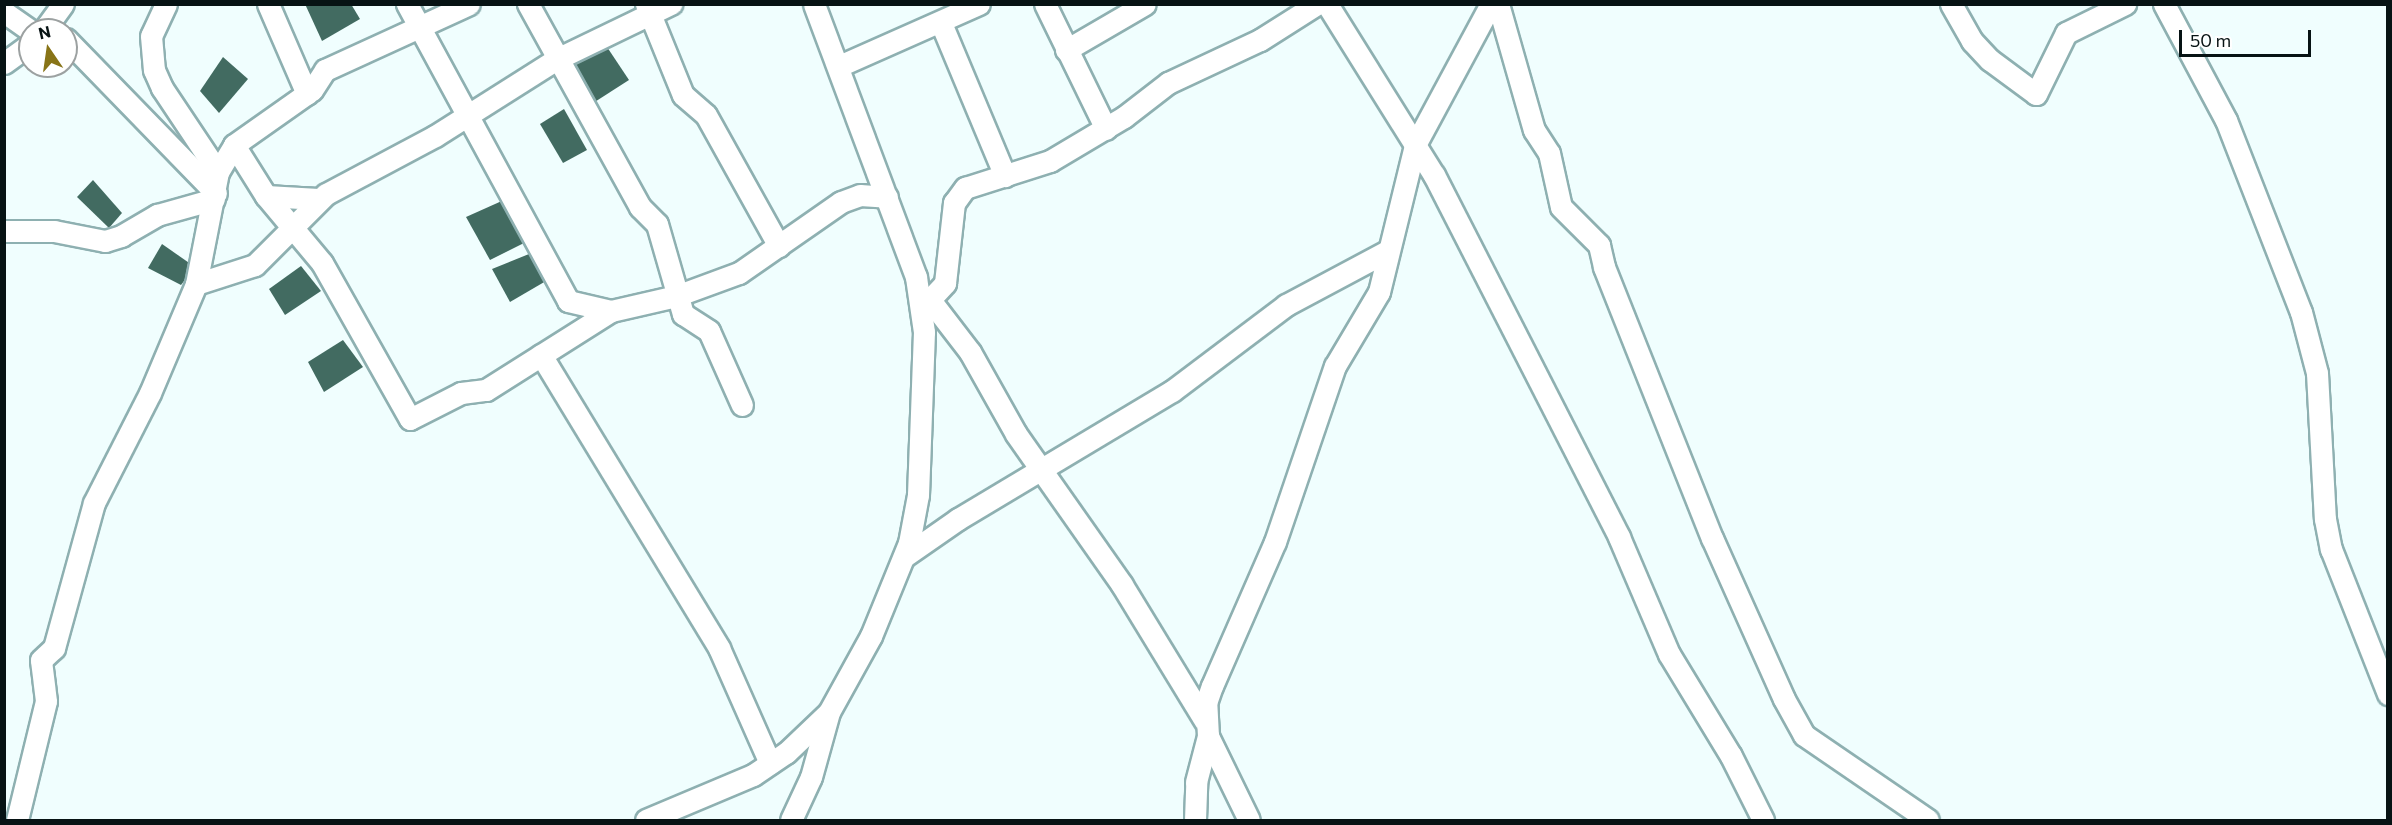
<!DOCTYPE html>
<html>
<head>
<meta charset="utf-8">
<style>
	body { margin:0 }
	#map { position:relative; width:2392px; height:825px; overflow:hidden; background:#f0fefe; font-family:Commissioner,sans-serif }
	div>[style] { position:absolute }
	.building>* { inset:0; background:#426b61 }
	.roads { filter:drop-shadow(2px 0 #8eb0b1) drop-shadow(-2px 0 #8eb0b1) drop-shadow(0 2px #8eb0b1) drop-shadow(0 -2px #8eb0b1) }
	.minor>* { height:21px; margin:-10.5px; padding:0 10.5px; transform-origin:10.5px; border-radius:10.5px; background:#fff }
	span { translate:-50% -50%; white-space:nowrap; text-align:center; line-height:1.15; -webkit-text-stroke:6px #fff; paint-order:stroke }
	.frame { position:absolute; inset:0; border:6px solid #071314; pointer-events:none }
	.north { position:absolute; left:18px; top:18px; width:60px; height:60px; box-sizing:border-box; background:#fff; border:2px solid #9ca1a1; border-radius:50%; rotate:347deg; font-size:16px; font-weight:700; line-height:24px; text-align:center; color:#071314 }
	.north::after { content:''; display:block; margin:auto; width:21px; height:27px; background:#887417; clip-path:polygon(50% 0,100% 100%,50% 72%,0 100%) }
	.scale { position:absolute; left:2179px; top:30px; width:132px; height:27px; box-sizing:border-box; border:3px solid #071314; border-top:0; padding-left:8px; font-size:18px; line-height:21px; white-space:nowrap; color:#071314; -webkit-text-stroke:4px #fff; paint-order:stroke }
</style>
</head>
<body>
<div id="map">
	<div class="building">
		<i style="clip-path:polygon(305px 4px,351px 4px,360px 19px,322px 41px)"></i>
		<i style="clip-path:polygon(605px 44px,629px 80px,590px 105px,567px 60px)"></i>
		<i style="clip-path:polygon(223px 57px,248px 79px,219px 113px,200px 91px)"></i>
		<i style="clip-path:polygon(564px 109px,587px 150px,563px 163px,540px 124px)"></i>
		<i style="clip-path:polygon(93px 180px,122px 213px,109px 228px,77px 197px)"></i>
		<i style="clip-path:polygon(504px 200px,524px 243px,490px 260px,466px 217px)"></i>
		<i style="clip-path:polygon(162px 244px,195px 267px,181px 285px,148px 268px)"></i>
		<i style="clip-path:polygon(529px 254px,546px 281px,510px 302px,492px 269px)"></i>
		<i style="clip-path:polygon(301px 266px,321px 291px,285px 315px,269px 289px)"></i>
		<i style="clip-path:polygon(343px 340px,363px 367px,324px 392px,308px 362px)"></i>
	</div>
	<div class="roads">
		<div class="minor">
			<i style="left:166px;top:4px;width:35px;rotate:115deg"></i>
			<i style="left:151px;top:36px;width:34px;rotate:85deg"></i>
			<i style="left:154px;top:70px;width:20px;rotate:66deg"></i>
			<i style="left:162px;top:88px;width:101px;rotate:56.3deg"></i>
			<i style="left:268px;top:4px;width:98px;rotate:66.6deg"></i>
			<i style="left:407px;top:4px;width:338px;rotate:61.5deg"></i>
			<i style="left:568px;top:301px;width:44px;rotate:13.1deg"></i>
			<i style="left:528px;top:4px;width:232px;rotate:61.1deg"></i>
			<i style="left:640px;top:207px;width:24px;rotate:45deg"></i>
			<i style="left:657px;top:224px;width:94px;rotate:73.9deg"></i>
			<i style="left:683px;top:314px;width:31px;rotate:33deg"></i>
			<i style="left:709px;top:331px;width:81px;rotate:66deg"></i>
			<i style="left:646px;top:4px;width:98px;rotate:67.9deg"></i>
			<i style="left:683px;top:95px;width:30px;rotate:41deg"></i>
			<i style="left:706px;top:115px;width:150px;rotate:60.9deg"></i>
			<i style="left:1045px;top:4px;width:139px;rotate:64deg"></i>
			<i style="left:1327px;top:4px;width:202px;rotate:58deg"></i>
			<i style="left:1434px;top:175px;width:407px;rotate:62.9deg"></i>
			<i style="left:1619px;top:537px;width:127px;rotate:66.9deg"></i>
			<i style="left:1669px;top:654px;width:119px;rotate:58.7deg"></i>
			<i style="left:1731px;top:756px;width:72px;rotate:63.4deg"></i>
			<i style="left:1498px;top:4px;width:131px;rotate:74.1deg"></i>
			<i style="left:1534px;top:130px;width:27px;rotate:57deg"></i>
			<i style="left:1549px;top:153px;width:55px;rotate:77.5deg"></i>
			<i style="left:1561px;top:207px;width:54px;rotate:45deg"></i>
			<i style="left:1599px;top:245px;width:23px;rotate:77deg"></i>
			<i style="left:1604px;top:267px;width:292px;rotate:68.3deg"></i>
			<i style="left:1712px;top:538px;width:176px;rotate:65.9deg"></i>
			<i style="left:1784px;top:699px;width:41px;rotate:60.9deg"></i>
			<i style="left:1804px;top:735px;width:150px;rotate:34.4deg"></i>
			<i style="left:1951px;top:4px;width:43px;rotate:60.4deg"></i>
			<i style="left:1972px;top:41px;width:26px;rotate:47deg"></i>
			<i style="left:1990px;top:60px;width:57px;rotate:36.5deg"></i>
			<i style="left:2036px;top:94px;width:68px;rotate:-63.8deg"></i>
			<i style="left:2066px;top:33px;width:66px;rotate:-26.2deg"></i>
			<i style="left:2164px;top:4px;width:132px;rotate:61.9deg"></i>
			<i style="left:2226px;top:120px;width:206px;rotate:68.7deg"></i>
			<i style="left:2301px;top:312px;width:63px;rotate:75.3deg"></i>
			<i style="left:2317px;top:373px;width:146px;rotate:86.9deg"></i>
			<i style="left:2325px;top:519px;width:31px;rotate:79deg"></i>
			<i style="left:2331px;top:549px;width:156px;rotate:68.5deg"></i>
			<i style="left:4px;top:12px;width:32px;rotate:35deg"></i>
			<i style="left:941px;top:23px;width:166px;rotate:67.3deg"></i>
			<i style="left:44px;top:30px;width:32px;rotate:-54deg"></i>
			<i style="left:66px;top:39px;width:215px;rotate:45.8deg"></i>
			<i style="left:1066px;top:50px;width:91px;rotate:-30.2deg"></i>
			<i style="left:4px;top:63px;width:32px;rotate:-36deg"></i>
			<i style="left:839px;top:66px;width:153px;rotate:-23.9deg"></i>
			<i style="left:234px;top:145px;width:60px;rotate:57.9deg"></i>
			<i style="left:266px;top:196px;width:87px;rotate:50.1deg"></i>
			<i style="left:322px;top:263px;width:179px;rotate:60.6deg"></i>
			<i style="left:410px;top:419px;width:57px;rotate:-27deg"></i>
			<i style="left:461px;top:393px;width:25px;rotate:-7deg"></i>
			<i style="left:486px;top:390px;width:148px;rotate:-32.3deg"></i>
			<i style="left:611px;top:311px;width:67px;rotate:-13deg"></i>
			<i style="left:676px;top:296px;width:67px;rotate:-20.1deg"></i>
			<i style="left:739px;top:273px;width:124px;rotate:-34.8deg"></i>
			<i style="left:841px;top:202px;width:20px;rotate:-20deg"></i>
			<i style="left:860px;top:195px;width:27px;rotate:4deg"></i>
			<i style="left:266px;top:196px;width:52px;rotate:3.3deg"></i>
			<i style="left:4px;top:231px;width:50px"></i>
			<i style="left:54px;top:231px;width:52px;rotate:11.1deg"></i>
			<i style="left:105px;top:241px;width:17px;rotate:-17deg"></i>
			<i style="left:121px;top:236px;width:42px;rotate:-30.3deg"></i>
			<i style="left:157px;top:215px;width:59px;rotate:-15.7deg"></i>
			<i style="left:196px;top:284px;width:62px;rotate:-17.9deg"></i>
			<i style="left:255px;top:265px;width:100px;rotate:-45deg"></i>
			<i style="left:326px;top:194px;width:123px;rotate:-28deg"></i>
			<i style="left:435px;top:136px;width:144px;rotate:-32.3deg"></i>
			<i style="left:557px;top:59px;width:127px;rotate:-25.8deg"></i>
			<i style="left:930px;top:300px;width:66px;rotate:52.4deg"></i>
			<i style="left:970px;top:352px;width:94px;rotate:60.7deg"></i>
			<i style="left:1016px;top:434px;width:184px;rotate:54.9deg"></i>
			<i style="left:1122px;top:585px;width:159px;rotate:58.6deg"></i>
			<i style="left:922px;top:308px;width:34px;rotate:-47deg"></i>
			<i style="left:945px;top:283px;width:81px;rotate:-83.6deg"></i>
			<i style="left:954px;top:203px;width:19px;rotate:-54deg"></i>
			<i style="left:965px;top:188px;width:89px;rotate:-17.6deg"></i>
			<i style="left:1050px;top:161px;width:86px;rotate:-30.7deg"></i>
			<i style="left:1124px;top:117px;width:56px;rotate:-37.7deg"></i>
			<i style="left:1168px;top:83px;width:102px;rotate:-25.1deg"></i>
			<i style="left:1260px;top:40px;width:67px;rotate:-32.3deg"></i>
			<i style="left:541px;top:355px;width:343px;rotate:58.7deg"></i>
			<i style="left:719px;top:648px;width:126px;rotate:66.1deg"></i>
			<i style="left:905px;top:556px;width:65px;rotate:-34.9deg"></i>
			<i style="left:958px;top:519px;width:249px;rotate:-30.9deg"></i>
			<i style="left:1172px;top:391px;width:143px;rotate:-37deg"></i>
			<i style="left:1286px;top:305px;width:115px;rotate:-28.1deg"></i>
			<i style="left:1208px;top:736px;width:93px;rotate:64deg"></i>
			<i style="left:17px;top:820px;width:122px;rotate:-76.3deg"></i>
			<i style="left:46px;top:701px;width:41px;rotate:-97deg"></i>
			<i style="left:41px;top:660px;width:18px;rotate:-43deg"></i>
			<i style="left:54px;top:648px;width:150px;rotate:-74.6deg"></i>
			<i style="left:94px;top:503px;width:123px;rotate:-63deg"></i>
			<i style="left:150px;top:393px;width:118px;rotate:-67.1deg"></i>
			<i style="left:196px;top:284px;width:114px;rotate:-78.9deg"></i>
			<i style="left:218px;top:172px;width:31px;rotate:-59deg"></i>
			<i style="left:234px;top:145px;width:95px;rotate:-35.2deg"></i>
			<i style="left:312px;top:90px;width:24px;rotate:-57deg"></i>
			<i style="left:325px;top:70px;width:158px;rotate:-24.6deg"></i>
			<i style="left:646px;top:820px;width:116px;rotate:-22.8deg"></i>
			<i style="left:753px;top:775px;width:40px;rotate:-34deg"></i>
			<i style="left:786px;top:753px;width:58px;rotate:-43.6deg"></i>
			<i style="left:791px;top:820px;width:47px;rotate:-65.1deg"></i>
			<i style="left:811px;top:777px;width:67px;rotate:-74.5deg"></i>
			<i style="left:829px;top:712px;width:87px;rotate:-61.1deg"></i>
			<i style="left:871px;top:636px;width:100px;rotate:-67.8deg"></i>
			<i style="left:909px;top:543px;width:49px;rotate:-79.4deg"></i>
			<i style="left:918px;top:495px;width:163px;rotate:-87.9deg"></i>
			<i style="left:924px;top:332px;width:56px;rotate:-98.3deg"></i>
			<i style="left:916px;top:277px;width:291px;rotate:-110.5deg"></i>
			<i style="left:1195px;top:820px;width:38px;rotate:-88deg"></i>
			<i style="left:1196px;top:782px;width:48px;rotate:-75.4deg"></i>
			<i style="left:1208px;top:736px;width:33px;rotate:-93deg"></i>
			<i style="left:1206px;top:703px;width:18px;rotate:-71deg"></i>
			<i style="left:1212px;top:686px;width:157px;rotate:-66.4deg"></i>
			<i style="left:1275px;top:542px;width:186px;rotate:-71.2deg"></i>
			<i style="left:1335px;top:366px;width:86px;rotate:-59.3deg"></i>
			<i style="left:1379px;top:292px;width:151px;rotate:-76.2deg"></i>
			<i style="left:1415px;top:145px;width:160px;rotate:-61.7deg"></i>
		</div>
	</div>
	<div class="frame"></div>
	<div class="north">N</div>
	<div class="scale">50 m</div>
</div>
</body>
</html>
